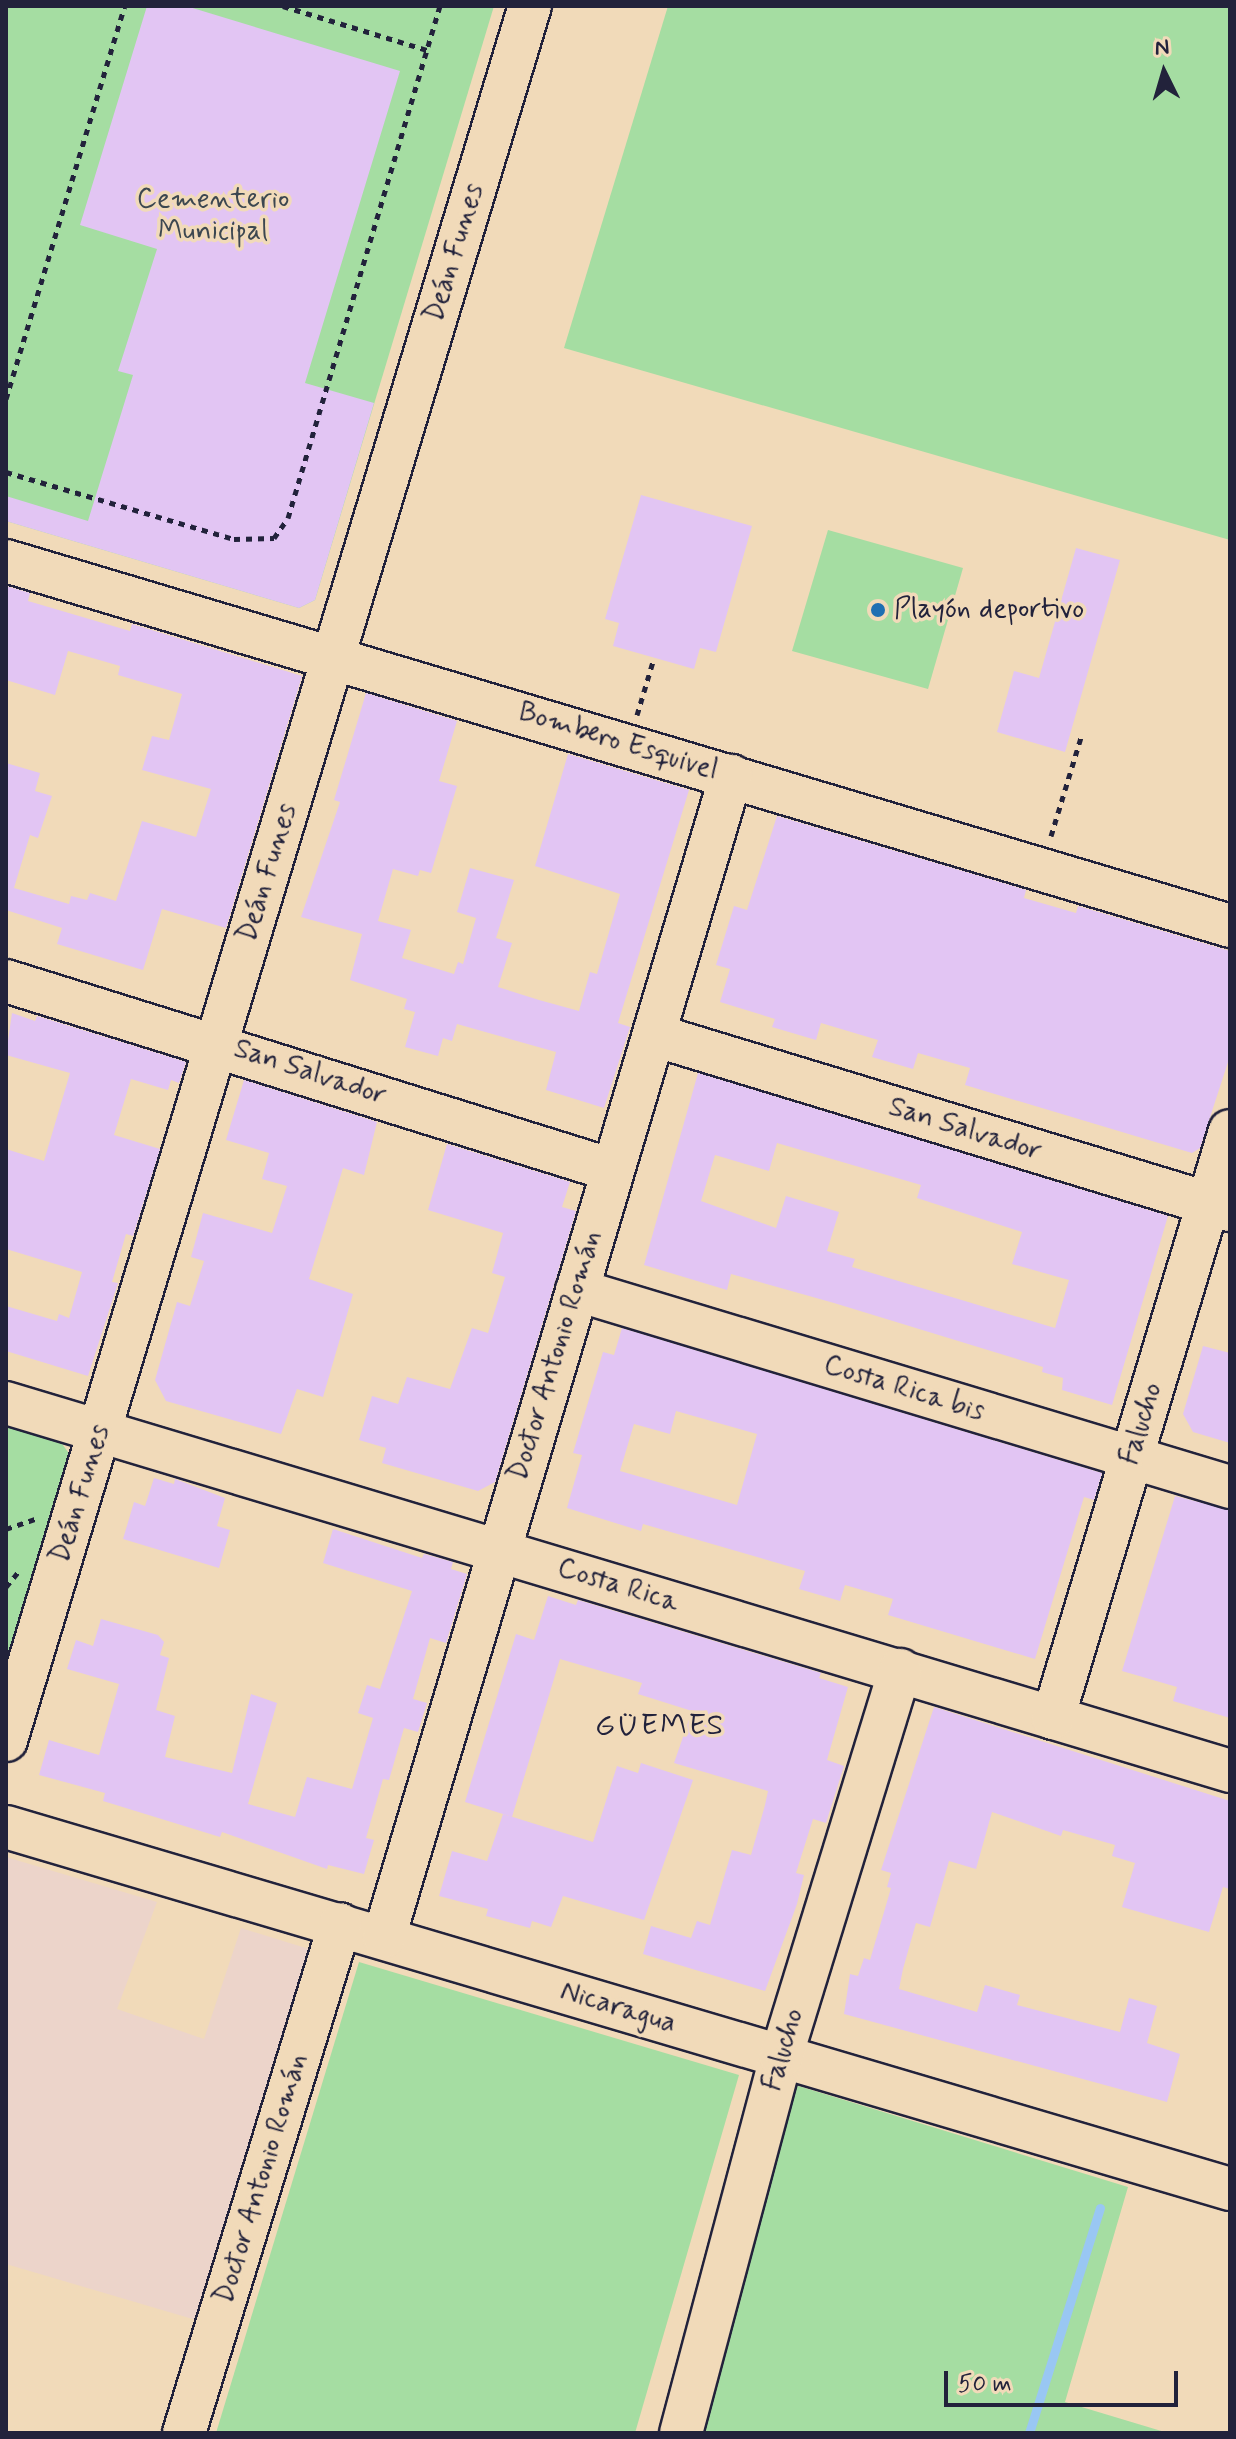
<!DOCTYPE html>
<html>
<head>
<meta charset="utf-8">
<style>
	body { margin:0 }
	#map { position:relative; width:1236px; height:2439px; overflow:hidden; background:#f1dab9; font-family:Mynerve,sans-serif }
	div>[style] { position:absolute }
	.built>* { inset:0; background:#ecd4ca }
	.green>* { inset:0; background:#a5dda2 }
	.stream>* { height:9px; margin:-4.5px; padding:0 4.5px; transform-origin:4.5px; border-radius:4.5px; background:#99c7f3 }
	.building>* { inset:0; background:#e2c5f3 }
	.path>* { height:5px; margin-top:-2.5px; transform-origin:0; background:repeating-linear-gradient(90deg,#22223b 0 6px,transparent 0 12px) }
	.roads { filter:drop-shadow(2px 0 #22223b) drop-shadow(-2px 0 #22223b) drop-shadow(0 2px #22223b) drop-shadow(0 -2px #22223b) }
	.minor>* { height:42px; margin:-21px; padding:0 21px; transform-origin:21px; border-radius:21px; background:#f1dab9 }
	.dots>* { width:22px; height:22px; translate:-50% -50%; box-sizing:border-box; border:4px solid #f1dab9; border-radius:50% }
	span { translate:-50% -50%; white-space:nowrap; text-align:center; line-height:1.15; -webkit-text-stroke:7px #f1dab9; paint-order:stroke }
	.park-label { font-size:28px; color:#3c4750 }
	.street-label { font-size:28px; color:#22223b }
	.poi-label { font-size:28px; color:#22223b }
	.left { translate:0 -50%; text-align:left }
	.neighbourhood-label { font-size:30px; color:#22223b; letter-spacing:2px }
	.frame { position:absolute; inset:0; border:8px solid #22223b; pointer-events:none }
	.north { position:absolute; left:1124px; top:32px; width:80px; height:80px; -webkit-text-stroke:6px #f1dab9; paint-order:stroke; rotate:355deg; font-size:22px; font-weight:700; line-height:32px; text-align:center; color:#22223b }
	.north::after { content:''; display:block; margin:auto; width:28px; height:36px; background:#22223b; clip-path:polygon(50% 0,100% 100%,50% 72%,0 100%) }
	.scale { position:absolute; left:944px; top:2371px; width:234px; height:36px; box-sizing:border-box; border:4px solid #22223b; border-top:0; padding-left:10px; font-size:24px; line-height:28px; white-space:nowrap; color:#22223b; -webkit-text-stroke:6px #f1dab9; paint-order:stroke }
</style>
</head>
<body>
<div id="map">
	<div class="built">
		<i style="clip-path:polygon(6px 1857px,157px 1902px,117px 2009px,204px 2039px,241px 1928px,309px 1949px,196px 2320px,6px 2264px)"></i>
	</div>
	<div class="green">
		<i style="clip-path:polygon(6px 6px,494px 6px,315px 600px,299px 608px,6px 521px)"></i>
		<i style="clip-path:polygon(668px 6px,1230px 6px,1230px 540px,564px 348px)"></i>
		<i style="clip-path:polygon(828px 530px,963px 568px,928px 689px,792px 651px)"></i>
		<i style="clip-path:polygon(6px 1421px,57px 1437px,71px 1456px,6px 1683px)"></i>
		<i style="clip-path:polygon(359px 1962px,739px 2075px,635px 2433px,216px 2433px)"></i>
		<i style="clip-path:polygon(792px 2084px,1128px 2187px,1065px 2402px,1168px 2433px,698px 2433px)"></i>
	</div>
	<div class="stream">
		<i style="left:1029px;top:2433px;width:236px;rotate:-72.5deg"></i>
	</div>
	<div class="building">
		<i style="clip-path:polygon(147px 6px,186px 6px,400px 71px,305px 383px,374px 403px,315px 600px,299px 608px,6px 521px,6px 496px,88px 521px,133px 375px,118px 371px,157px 249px,80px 225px)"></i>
		<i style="clip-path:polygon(641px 495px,752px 526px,716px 652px,700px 648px,694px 669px,613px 646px,619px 623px,605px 619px)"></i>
		<i style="clip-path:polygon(1076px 548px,1120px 560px,1065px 752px,997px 732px,1014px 671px,1039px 678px)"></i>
		<i style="clip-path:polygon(6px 586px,30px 593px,28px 601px,130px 631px,132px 624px,302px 676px,226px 928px,162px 909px,143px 970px,57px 944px,62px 928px,6px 910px,6px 763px,40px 773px,35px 791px,52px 796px,38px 838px,30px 835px,14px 888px,69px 904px,71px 896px,87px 900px,90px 893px,116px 901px,142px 821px,196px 837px,211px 789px,142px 770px,152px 736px,169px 740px,182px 694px,118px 675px,120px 666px,68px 651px,55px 695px,6px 680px)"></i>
		<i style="clip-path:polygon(366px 693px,457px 721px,439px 781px,457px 786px,431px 873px,420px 870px,418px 876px,393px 869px,378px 921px,411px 930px,402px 958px,454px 974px,458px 962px,463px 964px,476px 918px,457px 912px,470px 868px,514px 880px,496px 938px,512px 943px,498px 987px,539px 1000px,579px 1011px,590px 972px,597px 974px,620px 894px,535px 866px,568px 754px,689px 790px,618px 1023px,630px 1027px,604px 1108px,546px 1090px,556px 1052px,457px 1024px,452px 1041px,443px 1038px,438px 1056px,405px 1047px,415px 1012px,404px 1009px,407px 999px,350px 980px,362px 934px,301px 917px,340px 802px,334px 800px)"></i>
		<i style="clip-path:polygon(777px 816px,1026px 890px,1024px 898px,1076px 913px,1078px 906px,1230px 951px,1230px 1056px,1200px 1148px,1192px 1153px,965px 1085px,970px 1068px,918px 1053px,913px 1069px,872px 1057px,878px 1040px,821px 1023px,816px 1040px,772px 1027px,775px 1019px,720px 1002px,730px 969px,716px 965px,734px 906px,747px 910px)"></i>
		<i style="clip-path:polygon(12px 1013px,35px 1021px,37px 1016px,186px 1062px,179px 1083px,171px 1080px,168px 1090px,131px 1079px,114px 1135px,160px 1149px,133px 1236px,126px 1234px,112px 1282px,118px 1283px,88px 1376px,6px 1351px,6px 1306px,57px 1321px,59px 1314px,69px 1318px,82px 1272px,6px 1249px,6px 1149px,44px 1161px,70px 1073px,6px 1055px)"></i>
		<i style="clip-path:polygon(evenodd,698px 1073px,1168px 1216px,1112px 1405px,1062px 1390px,1063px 1378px,1042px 1372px,1043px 1367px,834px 1303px,731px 1274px,727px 1290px,644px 1265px,698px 1073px,777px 1143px,921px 1185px,917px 1198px,1022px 1232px,1012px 1264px,1069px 1280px,1055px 1328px,852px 1267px,855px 1259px,827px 1251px,839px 1212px,786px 1196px,776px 1228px,701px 1201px,715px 1155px,769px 1171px,777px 1143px)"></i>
		<i style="clip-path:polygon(244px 1080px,377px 1122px,364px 1175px,343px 1168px,309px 1279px,353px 1294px,323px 1397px,297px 1389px,281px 1434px,166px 1401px,155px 1380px,177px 1302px,190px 1306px,204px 1261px,191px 1257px,203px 1213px,272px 1233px,287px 1186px,262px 1179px,269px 1153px,226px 1140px)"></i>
		<i style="clip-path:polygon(447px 1144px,570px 1182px,562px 1207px,576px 1211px,495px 1482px,478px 1491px,382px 1463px,386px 1448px,359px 1440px,372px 1396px,398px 1404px,407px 1377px,450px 1389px,472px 1328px,488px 1333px,505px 1277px,492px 1273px,503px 1233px,428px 1210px)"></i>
		<i style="clip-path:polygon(evenodd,622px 1328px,1102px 1473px,1094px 1500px,1084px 1497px,1035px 1659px,888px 1615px,893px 1599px,845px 1585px,840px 1601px,799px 1589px,805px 1571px,643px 1524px,641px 1531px,567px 1508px,582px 1455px,573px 1453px,603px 1352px,614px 1355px,622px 1328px,676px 1411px,757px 1434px,737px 1505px,620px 1471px,634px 1424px,670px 1434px,676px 1411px)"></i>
		<i style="clip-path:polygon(1203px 1346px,1230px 1353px,1230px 1443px,1193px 1432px,1183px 1414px)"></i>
		<i style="clip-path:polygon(154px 1478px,174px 1484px,175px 1479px,225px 1498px,217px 1526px,230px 1530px,219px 1568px,123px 1539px,134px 1502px,145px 1506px)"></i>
		<i style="clip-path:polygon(1175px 1496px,1230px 1510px,1230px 1718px,1173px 1701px,1177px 1687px,1122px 1671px)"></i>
		<i style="clip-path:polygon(333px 1529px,422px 1558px,424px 1554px,453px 1562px,451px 1569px,467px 1574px,446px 1643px,430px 1638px,413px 1699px,427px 1703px,418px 1732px,404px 1728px,389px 1780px,383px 1779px,366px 1838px,374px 1840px,364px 1874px,328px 1865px,327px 1869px,222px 1832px,220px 1837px,103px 1801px,105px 1793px,39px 1775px,49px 1740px,99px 1755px,119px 1684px,67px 1669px,76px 1640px,93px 1646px,101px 1619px,158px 1635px,164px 1642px,160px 1655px,169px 1658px,156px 1710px,175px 1716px,165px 1757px,232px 1773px,251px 1694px,277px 1703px,248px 1804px,295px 1817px,307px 1777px,352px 1789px,373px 1718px,358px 1713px,367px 1685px,380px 1689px,412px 1591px,323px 1563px)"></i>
		<i style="clip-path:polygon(548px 1596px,576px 1605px,578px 1600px,821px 1673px,819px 1678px,848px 1687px,827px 1760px,844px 1766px,826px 1823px,813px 1819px,796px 1873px,804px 1875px,797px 1904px,765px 1991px,643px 1954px,651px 1926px,691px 1938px,697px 1921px,710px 1925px,732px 1850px,751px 1855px,765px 1805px,768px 1791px,674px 1763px,692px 1711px,638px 1694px,642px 1683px,560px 1659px,512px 1817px,465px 1802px,516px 1634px,534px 1640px)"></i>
		<i style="clip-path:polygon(934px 1707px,1230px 1801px,1230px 1889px,1223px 1887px,1209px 1932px,1122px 1907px,1135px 1863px,1112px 1856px,1115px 1845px,1063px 1830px,1061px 1836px,992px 1812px,976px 1869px,949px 1861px,930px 1927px,916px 1923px,903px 1969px,899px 1989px,977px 2012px,985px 1985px,1020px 1995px,1017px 2005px,1120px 2032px,1129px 1998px,1157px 2006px,1147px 2043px,1180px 2054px,1167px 2102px,844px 2014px,850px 1974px,858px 1976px,864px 1958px,870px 1960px,891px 1888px,887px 1887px,891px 1873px,881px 1870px)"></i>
		<i style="clip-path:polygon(641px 1763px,693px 1780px,644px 1920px,563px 1896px,551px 1927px,532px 1921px,530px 1928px,486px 1916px,488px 1909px,439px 1896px,452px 1851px,487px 1861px,503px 1814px,593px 1842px,617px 1766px,638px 1773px)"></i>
	</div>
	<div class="path">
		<i style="left:283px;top:6px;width:151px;rotate:17deg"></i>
		<i style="left:6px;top:399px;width:411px;rotate:-73.2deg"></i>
		<i style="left:6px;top:472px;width:238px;rotate:16.4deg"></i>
		<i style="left:234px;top:539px;width:40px;rotate:-1.4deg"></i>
		<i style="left:274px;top:538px;width:24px;rotate:-55deg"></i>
		<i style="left:288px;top:518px;width:534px;rotate:-73.47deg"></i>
		<i style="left:637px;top:715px;width:59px;rotate:-73.4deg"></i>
		<i style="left:1051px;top:836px;width:107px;rotate:-73.1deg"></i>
		<i style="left:6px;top:1529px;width:31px;rotate:-19deg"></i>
		<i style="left:6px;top:1587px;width:19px;rotate:-51deg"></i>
	</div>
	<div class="roads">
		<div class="minor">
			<i style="left:6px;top:561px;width:1277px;rotate:16.6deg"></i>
			<i style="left:6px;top:981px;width:635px;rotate:17.32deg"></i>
			<i style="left:654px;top:1035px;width:602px;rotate:16.9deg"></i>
			<i style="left:577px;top:1290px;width:682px;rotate:16.79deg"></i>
			<i style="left:6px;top:1403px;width:1278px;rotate:16.73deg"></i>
			<i style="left:1053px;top:1718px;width:613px;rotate:-73.22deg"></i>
			<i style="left:6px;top:1740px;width:1811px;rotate:-73.19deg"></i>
			<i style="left:6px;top:1827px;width:1276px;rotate:16.48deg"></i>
			<i style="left:384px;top:1937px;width:1212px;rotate:-73.36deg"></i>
			<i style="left:184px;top:2433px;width:532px;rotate:-72.96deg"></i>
			<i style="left:681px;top:2433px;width:389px;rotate:-75.1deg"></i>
			<i style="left:781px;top:2057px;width:405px;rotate:-72.9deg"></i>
		</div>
	</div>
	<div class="dots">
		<i style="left:878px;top:610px;background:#1f6fb2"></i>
	</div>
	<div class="park-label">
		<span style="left:213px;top:216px">Cementerio<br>Municipal</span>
	</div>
	<div class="street-label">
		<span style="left:455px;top:253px;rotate:-73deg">Deán Funes</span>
		<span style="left:618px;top:742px;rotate:17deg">Bombero Esquivel</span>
		<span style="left:268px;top:873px;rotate:-73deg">Deán Funes</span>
		<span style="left:310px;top:1073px;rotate:18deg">San Salvador</span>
		<span style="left:965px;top:1130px;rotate:17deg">San Salvador</span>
		<span style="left:556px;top:1356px;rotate:-73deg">Doctor Antonio Román</span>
		<span style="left:904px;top:1389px;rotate:17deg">Costa Rica bis</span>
		<span style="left:1142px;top:1424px;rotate:-73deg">Falucho</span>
		<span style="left:81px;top:1494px;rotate:-73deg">Deán Funes</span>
		<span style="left:618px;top:1586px;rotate:17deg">Costa Rica</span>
		<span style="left:618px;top:2008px;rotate:17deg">Nicaragua</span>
		<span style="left:784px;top:2050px;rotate:-74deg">Falucho</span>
		<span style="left:262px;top:2179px;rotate:-73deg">Doctor Antonio Román</span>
	</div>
	<div class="poi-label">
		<span class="left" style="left:894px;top:610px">Playón deportivo</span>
	</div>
	<div class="neighbourhood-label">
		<span style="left:660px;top:1726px">GÜEMES</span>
	</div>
	<div class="frame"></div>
	<div class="north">N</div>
	<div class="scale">50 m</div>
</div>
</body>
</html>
